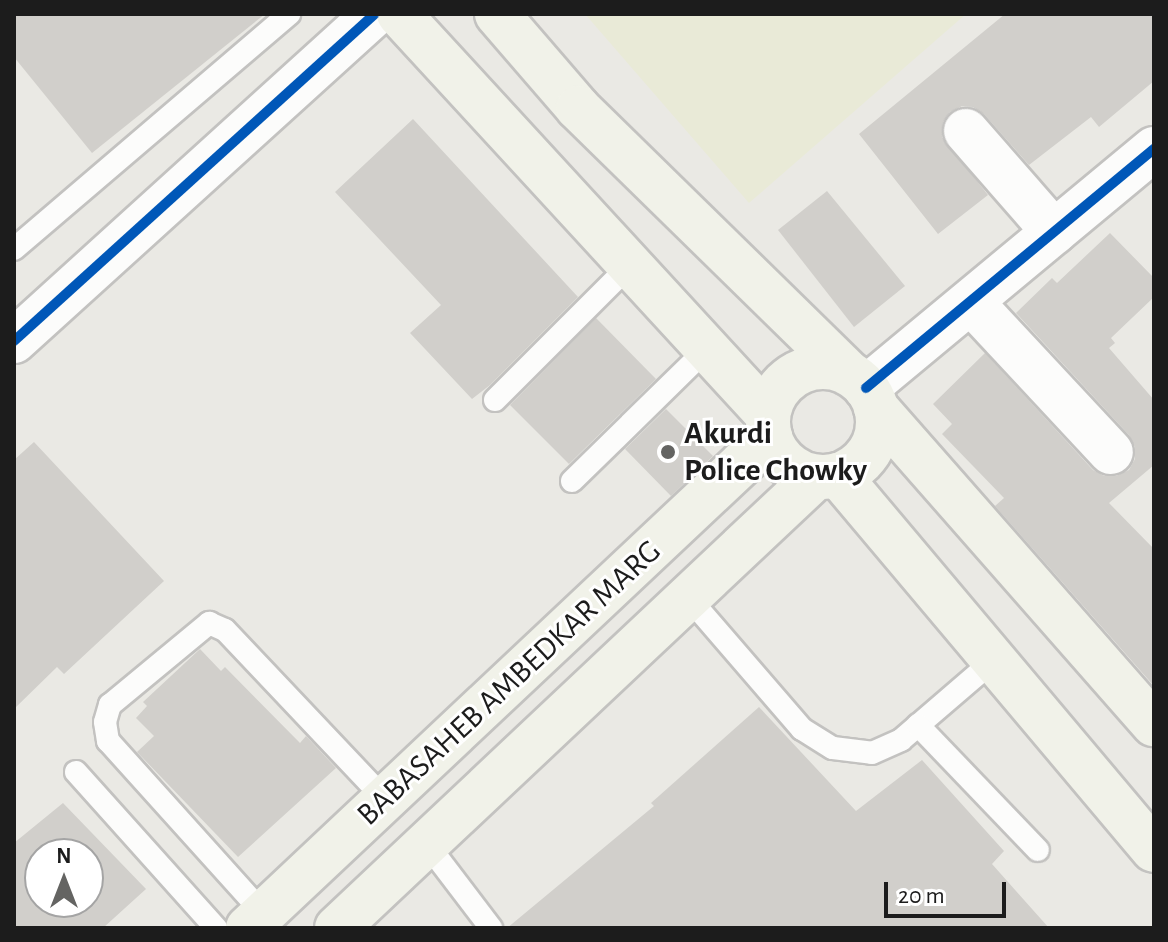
<!DOCTYPE html>
<html>
<head>
<meta charset="utf-8">
<style>
	body { margin:0 }
	#map { position:relative; width:1168px; height:942px; overflow:hidden; background:#eae9e4; font-family:"Alegreya Sans",sans-serif }
	div>[style] { position:absolute }
	.farmland>* { inset:0; background:#e9ead7 }
	.building>* { inset:0; background:#d1cfcb }
	.roads { filter:drop-shadow(2px 0 #c3c2c0) drop-shadow(-2px 0 #c3c2c0) drop-shadow(0 2px #c3c2c0) drop-shadow(0 -2px #c3c2c0) }
	.service>* { height:22px; margin:-11px; padding:0 11px; transform-origin:11px; border-radius:11px; background:#fcfcfb }
	.minor>* { height:44px; margin:-22px; padding:0 22px; transform-origin:22px; border-radius:22px; background:#fcfcfb }
	.secondary>* { height:44px; margin:-22px; padding:0 22px; transform-origin:22px; border-radius:22px; background:#f1f2e9 }
	.secondary>.ring { margin:-22px; padding:0; box-sizing:content-box; background:none; border:44px solid #f1f2e9; border-radius:50% }
	.cycleway>* { height:10px; margin:-5px; padding:0 5px; transform-origin:5px; border-radius:5px; background:#0057b8 }
	.dots>* { width:22px; height:22px; translate:-50% -50%; box-sizing:border-box; border:4px solid #fff; border-radius:50% }
	span { translate:-50% -50%; white-space:nowrap; text-align:center; line-height:1.15; -webkit-text-stroke:6px #fff; paint-order:stroke }
	.poi-label { font-size:32px; color:#1c1c1c; font-weight:700 }
	.left { translate:0 -50%; text-align:left }
	.street-label { font-size:32px; color:#1c1c1c }
	.frame { position:absolute; inset:0; border:16px solid #1c1c1c; pointer-events:none }
	.north { position:absolute; left:24px; top:838px; width:80px; height:80px; box-sizing:border-box; background:#fff; border:2px solid #a4a4a4; border-radius:50%; rotate:0deg; font-size:22px; font-weight:700; line-height:32px; text-align:center; color:#1c1c1c }
	.north::after { content:''; display:block; margin:auto; width:28px; height:36px; background:#646462; clip-path:polygon(50% 0,100% 100%,50% 72%,0 100%) }
	.scale { position:absolute; left:884px; top:882px; width:122px; height:36px; box-sizing:border-box; border:4px solid #1c1c1c; border-top:0; padding-left:10px; font-size:24px; line-height:28px; white-space:nowrap; color:#1c1c1c; -webkit-text-stroke:6px #fff; paint-order:stroke }
</style>
</head>
<body>
<div id="map">
	<div class="farmland">
		<i style="clip-path:polygon(585px 14px,966px 14px,749px 203px)"></i>
	</div>
	<div class="building">
		<i style="clip-path:polygon(14px 14px,265px 14px,92px 153px,14px 57px)"></i>
		<i style="clip-path:polygon(1005px 14px,1154px 14px,1154px 81px,1099px 127px,1091px 117px,1029px 165px,984px 114px,973px 107px,962px 106px,950px 112px,943px 122px,942px 137px,988px 195px,938px 234px,859px 134px)"></i>
		<i style="clip-path:polygon(413px 119px,578px 297px,490px 385px,472px 399px,410px 333px,441px 305px,335px 192px)"></i>
		<i style="clip-path:polygon(827px 191px,905px 286px,854px 327px,778px 230px)"></i>
		<i style="clip-path:polygon(1110px 233px,1154px 278px,1154px 297px,1111px 338px,1115px 343px,1109px 348px,1154px 400px,1154px 465px,1109px 503px,1154px 549px,1154px 686px,995px 506px,1004px 498px,942px 434px,952px 424px,933px 404px,985px 353px,1093px 470px,1104px 476px,1116px 476px,1129px 470px,1135px 459px,1135px 447px,1129px 435px,1016px 313px,1052px 278px,1057px 283px)"></i>
		<i style="clip-path:polygon(596px 318px,656px 379px,569px 464px,510px 405px)"></i>
		<i style="clip-path:polygon(666px 409px,713px 456px,671px 496px,625px 449px)"></i>
		<i style="clip-path:polygon(34px 442px,164px 581px,64px 674px,57px 667px,14px 709px,14px 460px)"></i>
		<i style="clip-path:polygon(200px 649px,221px 671px,225px 667px,300px 743px,306px 736px,336px 768px,238px 857px,137px 752px,154px 736px,136px 718px,147px 706px,143px 702px)"></i>
		<i style="clip-path:polygon(759px 707px,856px 811px,922px 760px,1004px 851px,992px 864px,1049px 928px,507px 928px,654px 806px,651px 803px)"></i>
		<i style="clip-path:polygon(evenodd,63px 803px,146px 889px,103px 928px,14px 928px,14px 843px,63px 803px,40px 854px,88px 854px,88px 902px,40px 902px,40px 854px)"></i>
	</div>
	<div class="roads">
		<div class="service">
			<i style="left:14px;top:249px;width:362px;rotate:-40.5deg"></i>
			<i style="left:495px;top:400px;width:191px;rotate:-45deg"></i>
			<i style="left:572px;top:481px;width:189px;rotate:-44.4deg"></i>
			<i style="left:688px;top:597px;width:174px;rotate:49.2deg"></i>
			<i style="left:802px;top:729px;width:36px;rotate:32deg"></i>
			<i style="left:833px;top:748px;width:39px;rotate:7deg"></i>
			<i style="left:872px;top:753px;width:32px;rotate:-24deg"></i>
			<i style="left:901px;top:740px;width:123px;rotate:-40.7deg"></i>
			<i style="left:918px;top:725px;width:173px;rotate:46.2deg"></i>
			<i style="left:76px;top:772px;width:210px;rotate:48.1deg"></i>
			<i style="left:427px;top:844px;width:106px;rotate:52.7deg"></i>
			<i style="left:264px;top:914px;width:233px;rotate:-132deg"></i>
			<i style="left:108px;top:741px;width:19px;rotate:-99deg"></i>
			<i style="left:105px;top:722px;width:18px;rotate:-74deg"></i>
			<i style="left:110px;top:705px;width:129px;rotate:-39.6deg"></i>
			<i style="left:209px;top:623px;width:17px;rotate:24deg"></i>
			<i style="left:225px;top:630px;width:233px;rotate:46.6deg"></i>
		</div>
		<div class="minor">
			<i style="left:966px;top:131px;width:134px;rotate:48.9deg"></i>
			<i style="left:971px;top:302px;width:205px;rotate:47deg"></i>
			<i style="left:14px;top:341px;width:486px;rotate:-42.2deg"></i>
			<i style="left:866px;top:388px;width:374px;rotate:-39.7deg"></i>
		</div>
		<div class="secondary">
			<i style="left:399px;top:14px;width:545px;rotate:47.38deg"></i>
			<i style="left:497px;top:14px;width:124px;rotate:49.2deg"></i>
			<i style="left:578px;top:108px;width:380px;rotate:44.4deg"></i>
			<i class="ring" style="left:768px;top:367px;width:66px;height:66px"></i>
			<i style="left:876px;top:408px;width:421px;rotate:48.7deg"></i>
			<i style="left:838px;top:475px;width:490px;rotate:49.9deg"></i>
			<i style="left:248px;top:928px;width:717px;rotate:-43.25deg"></i>
			<i style="left:337px;top:928px;width:658px;rotate:-43.28deg"></i>
		</div>
	</div>
	<div class="cycleway">
		<i style="left:14px;top:341px;width:486px;rotate:-42.2deg"></i>
		<i style="left:866px;top:388px;width:374px;rotate:-39.7deg"></i>
	</div>
	<div class="dots">
		<i style="left:668px;top:452px;background:#646462"></i>
	</div>
	<div class="poi-label">
		<span class="left" style="left:684px;top:452px">Akurdi<br>Police Chowky</span>
	</div>
	<div class="street-label">
		<span style="left:509px;top:683px;rotate:-43deg">BABASAHEB AMBEDKAR MARG</span>
	</div>
	<div class="frame"></div>
	<div class="north">N</div>
	<div class="scale">20 m</div>
</div>
</body>
</html>
